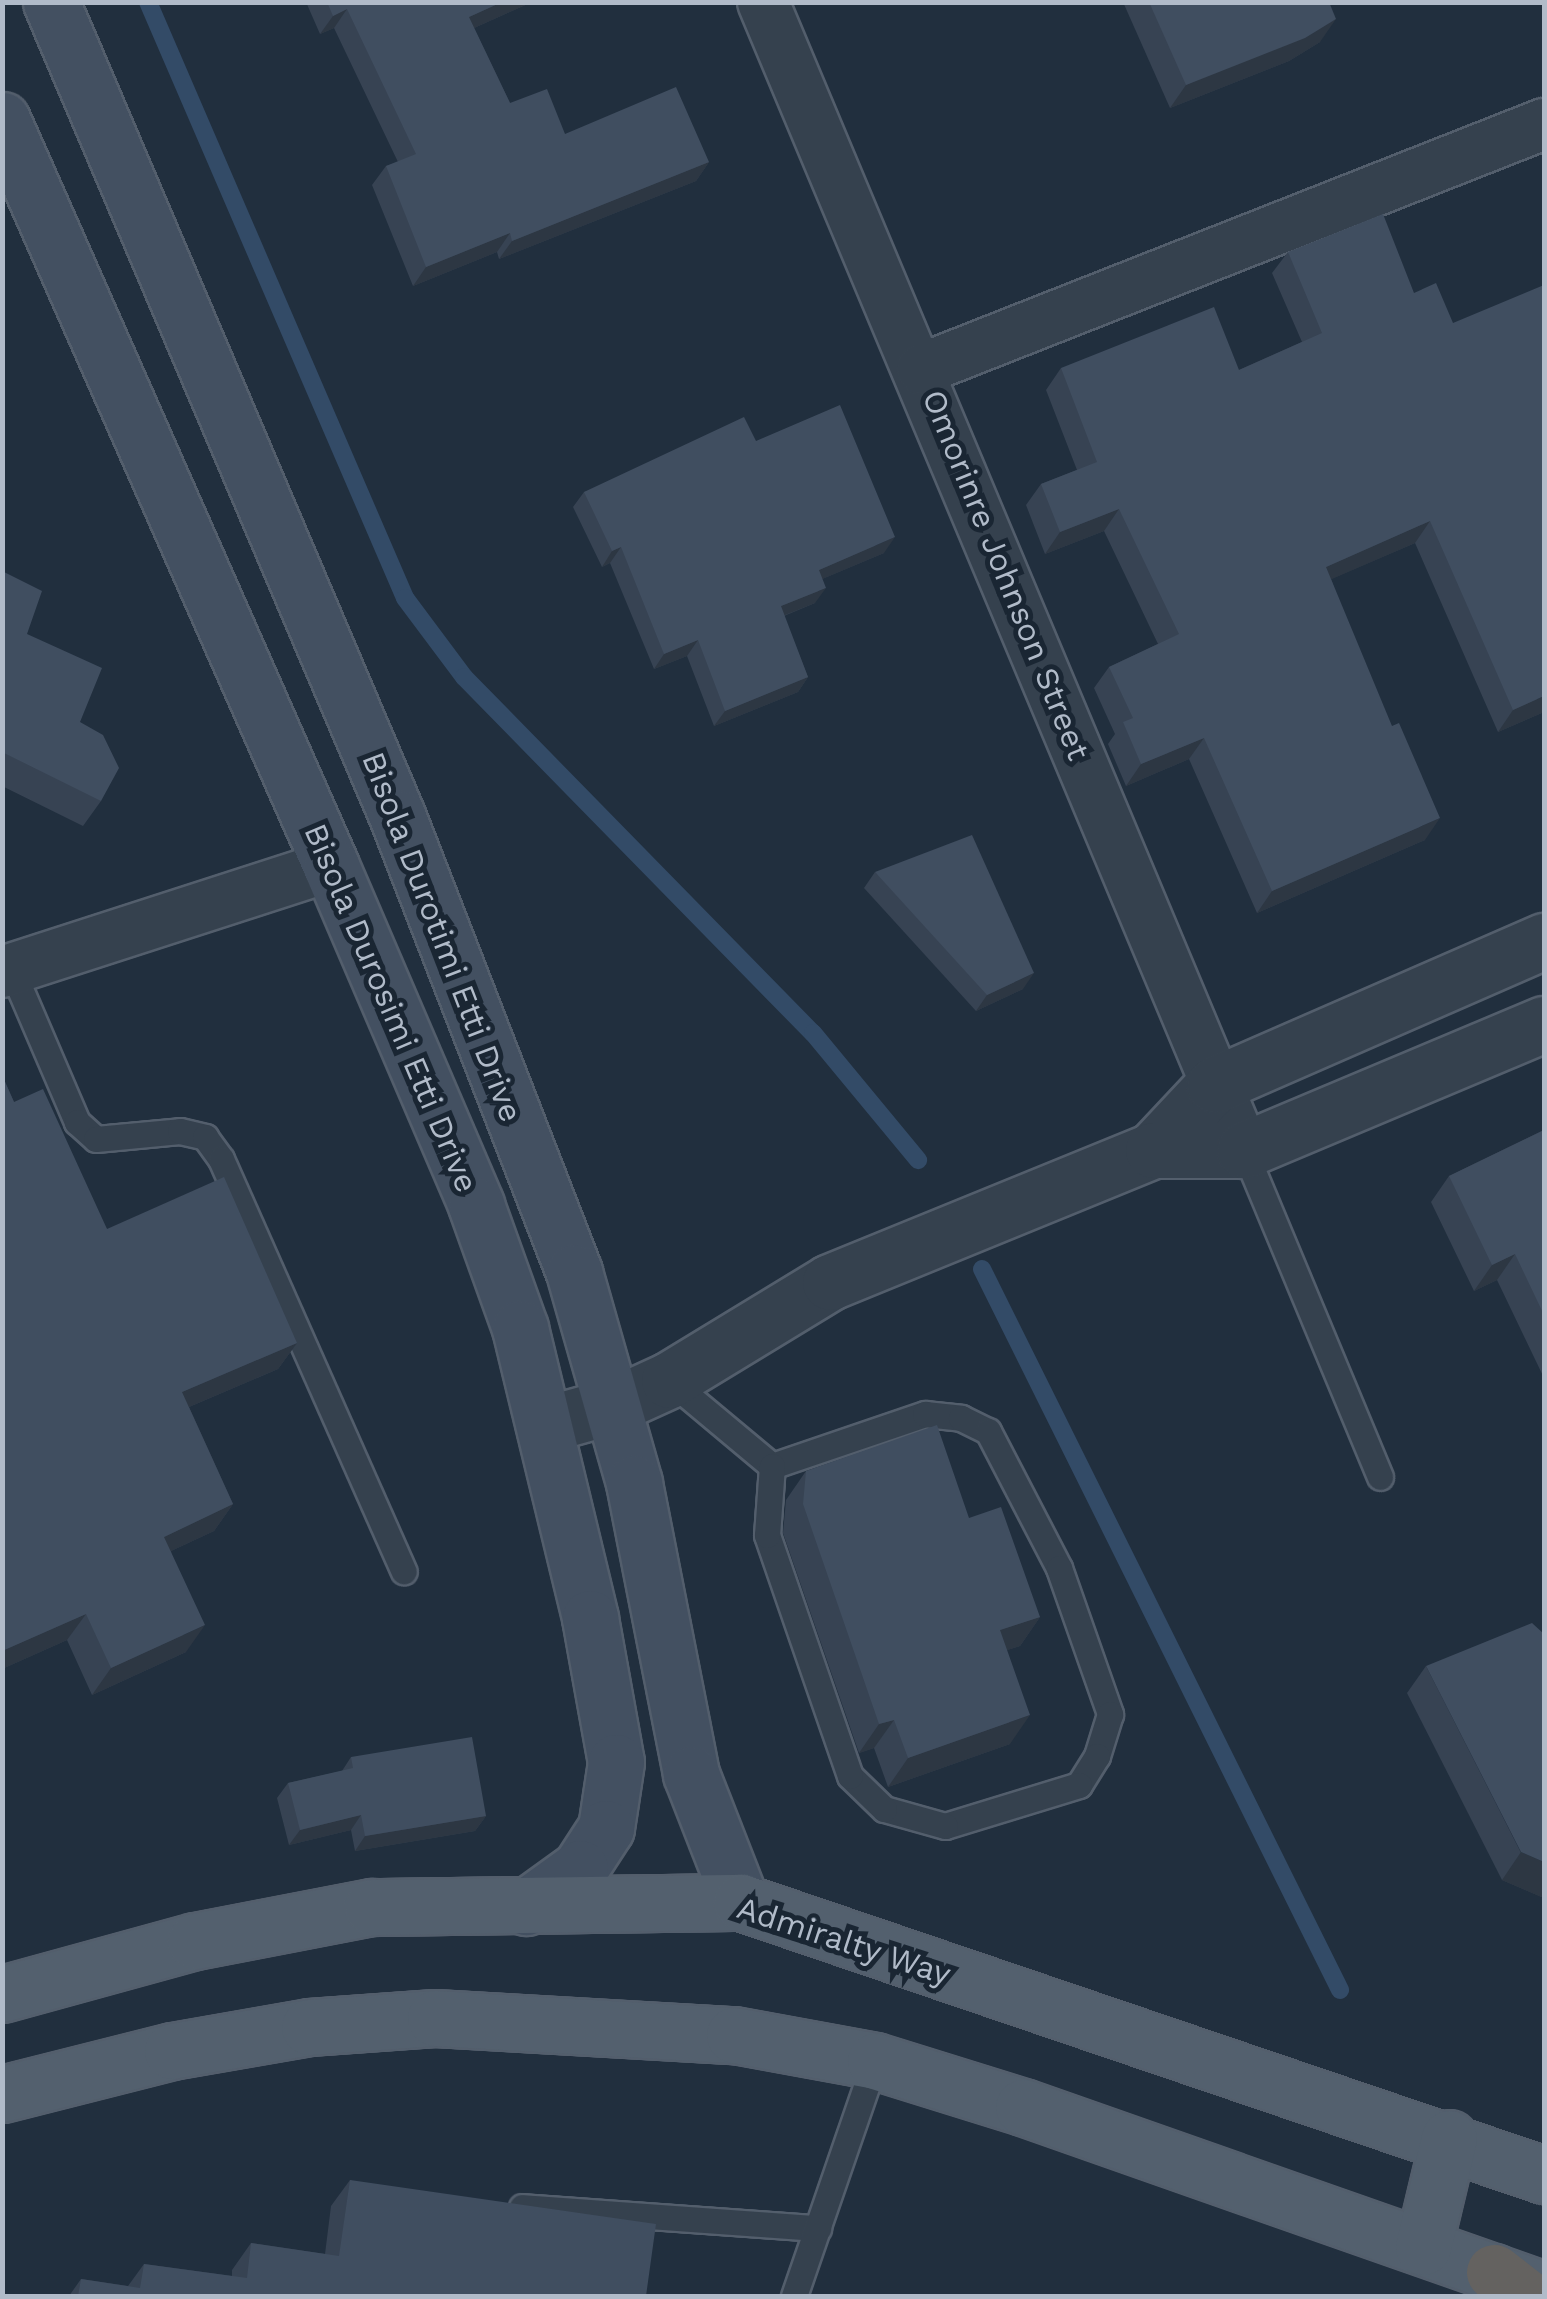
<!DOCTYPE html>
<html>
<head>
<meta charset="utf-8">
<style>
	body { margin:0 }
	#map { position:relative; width:1547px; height:2299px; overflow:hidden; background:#212f3e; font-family:"Work Sans",sans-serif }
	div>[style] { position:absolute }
	.stream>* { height:18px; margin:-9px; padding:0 9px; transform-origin:9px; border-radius:9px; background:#334b67 }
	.roads { filter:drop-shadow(2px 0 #535e6c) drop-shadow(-2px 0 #535e6c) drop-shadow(0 2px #535e6c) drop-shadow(0 -2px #535e6c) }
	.service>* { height:25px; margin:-12.5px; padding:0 12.5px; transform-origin:12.5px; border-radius:12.5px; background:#35414e }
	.minor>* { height:50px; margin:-25px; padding:0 25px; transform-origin:25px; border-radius:25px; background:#35414e }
	.tertiary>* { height:55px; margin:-27.5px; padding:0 27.5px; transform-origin:27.5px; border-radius:27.5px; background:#35414e }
	.secondary>* { height:55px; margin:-27.5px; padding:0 27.5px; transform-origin:27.5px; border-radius:27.5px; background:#435061 }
	.primary>* { height:55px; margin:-27.5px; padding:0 27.5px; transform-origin:27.5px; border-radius:27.5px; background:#53606e }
	.trunk>* { height:55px; margin:-27.5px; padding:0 27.5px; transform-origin:27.5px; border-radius:27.5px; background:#646260 }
	.wall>* { inset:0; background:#374353 }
	.shaded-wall>* { inset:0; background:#2d3743 }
	.building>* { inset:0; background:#404e60 }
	span { translate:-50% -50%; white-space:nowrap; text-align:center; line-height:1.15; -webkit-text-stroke:10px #1a2633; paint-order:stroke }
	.street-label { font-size:32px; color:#b1bbc9 }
	.frame { position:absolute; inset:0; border:5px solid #b1bbc9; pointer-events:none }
</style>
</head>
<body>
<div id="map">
	<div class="stream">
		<i style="left:148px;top:2px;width:649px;rotate:66.67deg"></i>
		<i style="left:405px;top:598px;width:99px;rotate:53.2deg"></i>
		<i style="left:464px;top:677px;width:499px;rotate:45.6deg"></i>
		<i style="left:813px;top:1033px;width:165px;rotate:50.4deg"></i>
		<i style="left:982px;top:1269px;width:805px;rotate:63.59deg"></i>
	</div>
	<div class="roads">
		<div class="service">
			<i style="left:11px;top:968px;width:168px;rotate:66.8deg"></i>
			<i style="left:77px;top:1122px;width:25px;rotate:42deg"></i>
			<i style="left:96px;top:1139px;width:84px;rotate:-5.4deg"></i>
			<i style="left:180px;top:1131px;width:26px;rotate:13deg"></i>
			<i style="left:205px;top:1137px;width:27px;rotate:54deg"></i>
			<i style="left:221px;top:1159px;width:451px;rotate:66.1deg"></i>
			<i style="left:1244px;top:1150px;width:354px;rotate:67.4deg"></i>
			<i style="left:669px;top:1380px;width:134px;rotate:39.9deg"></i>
			<i style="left:772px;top:1466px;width:162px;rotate:-18.8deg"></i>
			<i style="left:925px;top:1414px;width:36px;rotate:6deg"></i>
			<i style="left:961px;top:1418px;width:30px;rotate:26deg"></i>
			<i style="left:988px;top:1431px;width:154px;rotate:62.6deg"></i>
			<i style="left:1059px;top:1568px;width:155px;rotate:70.7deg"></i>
			<i style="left:1110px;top:1714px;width:44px;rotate:107.2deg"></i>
			<i style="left:1097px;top:1756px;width:34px;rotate:122deg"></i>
			<i style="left:1079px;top:1785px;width:140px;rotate:163deg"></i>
			<i style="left:945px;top:1826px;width:63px;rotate:-164.4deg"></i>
			<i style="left:884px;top:1809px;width:47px;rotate:-135.9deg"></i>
			<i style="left:850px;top:1776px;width:255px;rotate:-109deg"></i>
			<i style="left:767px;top:1535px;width:69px;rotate:-85.9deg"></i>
			<i style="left:522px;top:2207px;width:297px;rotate:4.1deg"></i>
			<i style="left:794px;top:2296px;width:249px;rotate:-71deg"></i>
		</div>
		<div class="minor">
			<i style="left:763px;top:2px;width:1245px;rotate:67.27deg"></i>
			<i style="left:922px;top:369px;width:669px;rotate:-21.5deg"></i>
			<i style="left:2px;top:972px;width:346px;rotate:-17.9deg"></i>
		</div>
		<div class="tertiary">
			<i style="left:1153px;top:1150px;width:89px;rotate:-46.8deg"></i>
			<i style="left:1214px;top:1085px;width:360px;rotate:-23.6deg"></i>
			<i style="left:547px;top:1424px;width:67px;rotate:-15.5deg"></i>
			<i style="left:612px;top:1406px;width:63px;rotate:-24.5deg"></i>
			<i style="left:669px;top:1380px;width:188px;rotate:-31.3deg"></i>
			<i style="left:830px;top:1282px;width:349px;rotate:-22.2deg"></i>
			<i style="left:1153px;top:1150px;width:91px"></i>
			<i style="left:1244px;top:1150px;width:325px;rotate:-22.8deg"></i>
		</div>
		<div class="secondary">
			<i style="left:51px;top:2px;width:887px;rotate:66.96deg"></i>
			<i style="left:398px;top:818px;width:487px;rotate:68.8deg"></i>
			<i style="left:574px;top:1272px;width:219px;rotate:74.1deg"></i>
			<i style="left:634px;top:1483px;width:297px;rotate:78.9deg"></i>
			<i style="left:691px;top:1774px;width:137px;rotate:68.7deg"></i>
			<i style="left:2px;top:120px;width:815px;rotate:66.2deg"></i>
			<i style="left:331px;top:866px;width:369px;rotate:66.8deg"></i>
			<i style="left:476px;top:1205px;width:131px;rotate:70.3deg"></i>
			<i style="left:520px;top:1328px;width:298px;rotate:76.4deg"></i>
			<i style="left:590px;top:1618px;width:146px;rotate:79.8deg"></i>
			<i style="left:616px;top:1762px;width:67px;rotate:98.6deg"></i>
			<i style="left:606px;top:1828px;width:48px;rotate:123deg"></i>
			<i style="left:580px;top:1868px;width:67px;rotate:144.2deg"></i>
		</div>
		<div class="primary">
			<i style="left:2px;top:1994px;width:200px;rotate:-15.4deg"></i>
			<i style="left:195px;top:1941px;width:180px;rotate:-10.9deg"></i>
			<i style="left:372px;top:1907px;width:369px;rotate:-0.8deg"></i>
			<i style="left:741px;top:1902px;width:848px;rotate:18.78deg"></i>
			<i style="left:2px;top:2094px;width:175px;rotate:-14.2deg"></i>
			<i style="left:172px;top:2051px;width:139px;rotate:-9.9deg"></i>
			<i style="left:309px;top:2027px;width:126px;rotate:-4.1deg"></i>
			<i style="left:435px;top:2018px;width:299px;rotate:3.3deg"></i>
			<i style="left:734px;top:2035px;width:143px;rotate:10.4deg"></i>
			<i style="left:875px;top:2061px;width:155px;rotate:17.3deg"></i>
			<i style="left:1023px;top:2107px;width:549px;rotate:19.36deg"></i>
			<i style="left:1423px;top:2247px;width:112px;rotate:-76.6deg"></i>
		</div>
		<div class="trunk">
			<i style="left:1494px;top:2272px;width:39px;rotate:38deg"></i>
		</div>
	</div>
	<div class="wall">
		<i style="clip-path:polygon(306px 2px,532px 2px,474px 28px,510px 103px,565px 134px,709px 162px,696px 181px,499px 259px,497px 252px,413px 286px,372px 185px,386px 166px,398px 162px,334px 28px,320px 34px)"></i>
		<i style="clip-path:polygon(1123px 2px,1329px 2px,1320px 42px,1289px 61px,1170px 108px)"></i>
		<i style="clip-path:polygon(1288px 252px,1544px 712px,1498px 732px,1415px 543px,1331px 579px,1425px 840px,1257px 913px,1189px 759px,1126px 786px,1108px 744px,1115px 734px,1094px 688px,1109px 667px,1158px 644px,1104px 531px,1045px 554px,1026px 505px,1041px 484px,1077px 470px,1046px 390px,1061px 368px,1239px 370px,1302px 342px,1272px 273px)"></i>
		<i style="clip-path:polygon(756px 441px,884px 553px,822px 579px,815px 603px,784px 616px,808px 677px,798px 692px,714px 726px,687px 656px,654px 669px,610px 563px,602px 567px,573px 507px,584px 492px)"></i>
		<i style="clip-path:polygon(2px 571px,27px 634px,80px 722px,101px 801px,83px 826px,2px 786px)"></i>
		<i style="clip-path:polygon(875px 872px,1023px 989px,976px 1011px,864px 888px)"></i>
		<i style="clip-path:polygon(2px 1075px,14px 1102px,107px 1229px,297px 1343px,278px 1369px,189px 1407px,233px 1504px,214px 1531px,171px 1551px,186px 1652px,92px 1695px,67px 1640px,2px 1669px)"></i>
		<i style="clip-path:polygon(1544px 1130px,1544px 1378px,1497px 1280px,1474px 1291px,1431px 1202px,1449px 1176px)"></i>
		<i style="clip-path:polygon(806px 1471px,969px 1518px,1040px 1617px,1020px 1646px,1007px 1650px,1010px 1744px,888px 1787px,874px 1748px,859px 1753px,783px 1533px,786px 1500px)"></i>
		<i style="clip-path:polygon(1426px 1666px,1544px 1898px,1502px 1880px,1407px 1693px)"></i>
		<i style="clip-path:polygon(351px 1757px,486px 1816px,475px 1831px,355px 1851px,351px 1830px,289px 1845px,277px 1798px,288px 1783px,342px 1771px)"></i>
		<i style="clip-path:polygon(350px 2180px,646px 2296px,69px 2296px,81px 2279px,128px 2286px,144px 2264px,232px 2276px,232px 2270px,251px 2243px,325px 2254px,331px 2206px)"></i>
	</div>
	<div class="shaded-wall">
		<i style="clip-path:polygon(502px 2px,532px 2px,456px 36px,469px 17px)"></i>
		<i style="clip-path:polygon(347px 9px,334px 28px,320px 34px,333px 16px)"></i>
		<i style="clip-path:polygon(1336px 19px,1320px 42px,1289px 61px,1170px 108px,1186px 85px)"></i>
		<i style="clip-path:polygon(709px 162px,696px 181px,499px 259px,512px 241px)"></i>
		<i style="clip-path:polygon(510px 233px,497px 252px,413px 286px,426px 267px)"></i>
		<i style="clip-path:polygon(1119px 509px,1104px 531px,1045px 554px,1060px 532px)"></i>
		<i style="clip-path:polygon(1430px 521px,1415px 543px,1311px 588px,1326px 567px)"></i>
		<i style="clip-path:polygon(895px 537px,884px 553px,808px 585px,819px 570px)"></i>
		<i style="clip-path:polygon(621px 547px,610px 563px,602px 567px,612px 551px)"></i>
		<i style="clip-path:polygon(826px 588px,815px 603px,770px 621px,781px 606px)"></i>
		<i style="clip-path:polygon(698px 640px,687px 656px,654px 669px,664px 654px)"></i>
		<i style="clip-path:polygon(808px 677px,798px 692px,714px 726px,725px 711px)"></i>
		<i style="clip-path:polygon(1544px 696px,1544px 712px,1498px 732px,1513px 710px)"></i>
		<i style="clip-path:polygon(1204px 738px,1189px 759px,1126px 786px,1141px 764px)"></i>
		<i style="clip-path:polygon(1440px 818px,1425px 840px,1257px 913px,1272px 891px)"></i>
		<i style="clip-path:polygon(1034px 973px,1023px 989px,976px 1011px,987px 995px)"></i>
		<i style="clip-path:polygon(1515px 1254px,1497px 1280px,1474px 1291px,1492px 1265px)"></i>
		<i style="clip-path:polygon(297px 1343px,278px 1369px,163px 1418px,182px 1392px)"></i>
		<i style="clip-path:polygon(233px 1504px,214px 1531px,145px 1563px,164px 1537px)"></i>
		<i style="clip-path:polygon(86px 1614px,67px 1640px,2px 1669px,2px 1651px)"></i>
		<i style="clip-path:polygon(1040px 1617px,1020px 1646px,980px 1659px,1000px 1630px)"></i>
		<i style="clip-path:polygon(205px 1625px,186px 1652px,92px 1695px,111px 1668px)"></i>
		<i style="clip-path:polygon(1030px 1715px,1010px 1744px,888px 1787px,908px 1758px)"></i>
		<i style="clip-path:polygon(894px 1720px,874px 1748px,859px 1753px,879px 1724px)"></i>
		<i style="clip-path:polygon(361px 1815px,351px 1830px,289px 1845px,300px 1830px)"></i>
		<i style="clip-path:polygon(486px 1816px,475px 1831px,355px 1851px,365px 1836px)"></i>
		<i style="clip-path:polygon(1521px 1852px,1544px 1862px,1544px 1898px,1502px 1880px)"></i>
	</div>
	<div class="building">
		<i style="clip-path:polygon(327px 2px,502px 2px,469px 17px,510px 103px,547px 89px,565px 134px,676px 87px,709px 162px,512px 241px,510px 233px,426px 267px,386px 166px,416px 154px,347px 9px,333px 16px)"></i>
		<i style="clip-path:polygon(1149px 2px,1329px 2px,1336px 19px,1305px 38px,1186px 85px)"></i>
		<i style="clip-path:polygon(1383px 214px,1414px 293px,1436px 283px,1453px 323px,1544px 285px,1544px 696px,1513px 710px,1430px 521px,1326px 567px,1392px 726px,1399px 723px,1440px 818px,1272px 891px,1204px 738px,1141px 764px,1123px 722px,1133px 718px,1109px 667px,1179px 634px,1119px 509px,1060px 532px,1041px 484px,1097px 462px,1061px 368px,1214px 307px,1239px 370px,1322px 333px,1288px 252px)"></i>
		<i style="clip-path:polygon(840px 405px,895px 537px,819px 570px,826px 588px,781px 606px,808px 677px,725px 711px,698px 640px,664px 654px,621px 547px,612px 551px,584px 492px,744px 417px,756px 441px)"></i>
		<i style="clip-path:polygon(2px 571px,42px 591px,27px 634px,102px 668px,80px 722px,103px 735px,119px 768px,101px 801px,2px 752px)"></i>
		<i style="clip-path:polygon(972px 835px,1034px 973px,987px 995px,875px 872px)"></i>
		<i style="clip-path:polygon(2px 1075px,14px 1102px,43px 1089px,107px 1229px,224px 1177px,297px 1343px,182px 1392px,233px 1504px,164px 1537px,205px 1625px,111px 1668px,86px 1614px,2px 1651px)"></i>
		<i style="clip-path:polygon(1544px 1130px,1544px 1315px,1515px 1254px,1492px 1265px,1449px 1176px)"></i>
		<i style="clip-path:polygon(937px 1425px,969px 1518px,1001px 1507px,1040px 1617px,1000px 1630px,1030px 1715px,908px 1758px,894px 1720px,879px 1724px,803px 1504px,806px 1471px)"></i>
		<i style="clip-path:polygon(1532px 1623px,1544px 1634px,1544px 1862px,1521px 1852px,1426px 1666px)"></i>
		<i style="clip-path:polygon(472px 1737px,486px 1816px,365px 1836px,361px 1815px,300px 1830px,288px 1783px,353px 1768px,351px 1757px)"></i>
		<i style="clip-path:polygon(350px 2180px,656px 2224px,646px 2296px,78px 2296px,81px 2279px,140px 2288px,144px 2264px,247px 2278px,251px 2243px,339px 2256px)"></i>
	</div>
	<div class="street-label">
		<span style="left:1006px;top:575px;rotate:68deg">Omorinre Johnson Street</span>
		<span style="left:442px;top:937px;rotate:69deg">Bisola Durotimi Etti Drive</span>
		<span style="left:391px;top:1008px;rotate:67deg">Bisola Durosimi Etti Drive</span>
		<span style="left:844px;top:1941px;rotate:18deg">Admiralty Way</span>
	</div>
	<div class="frame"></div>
</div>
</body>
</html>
